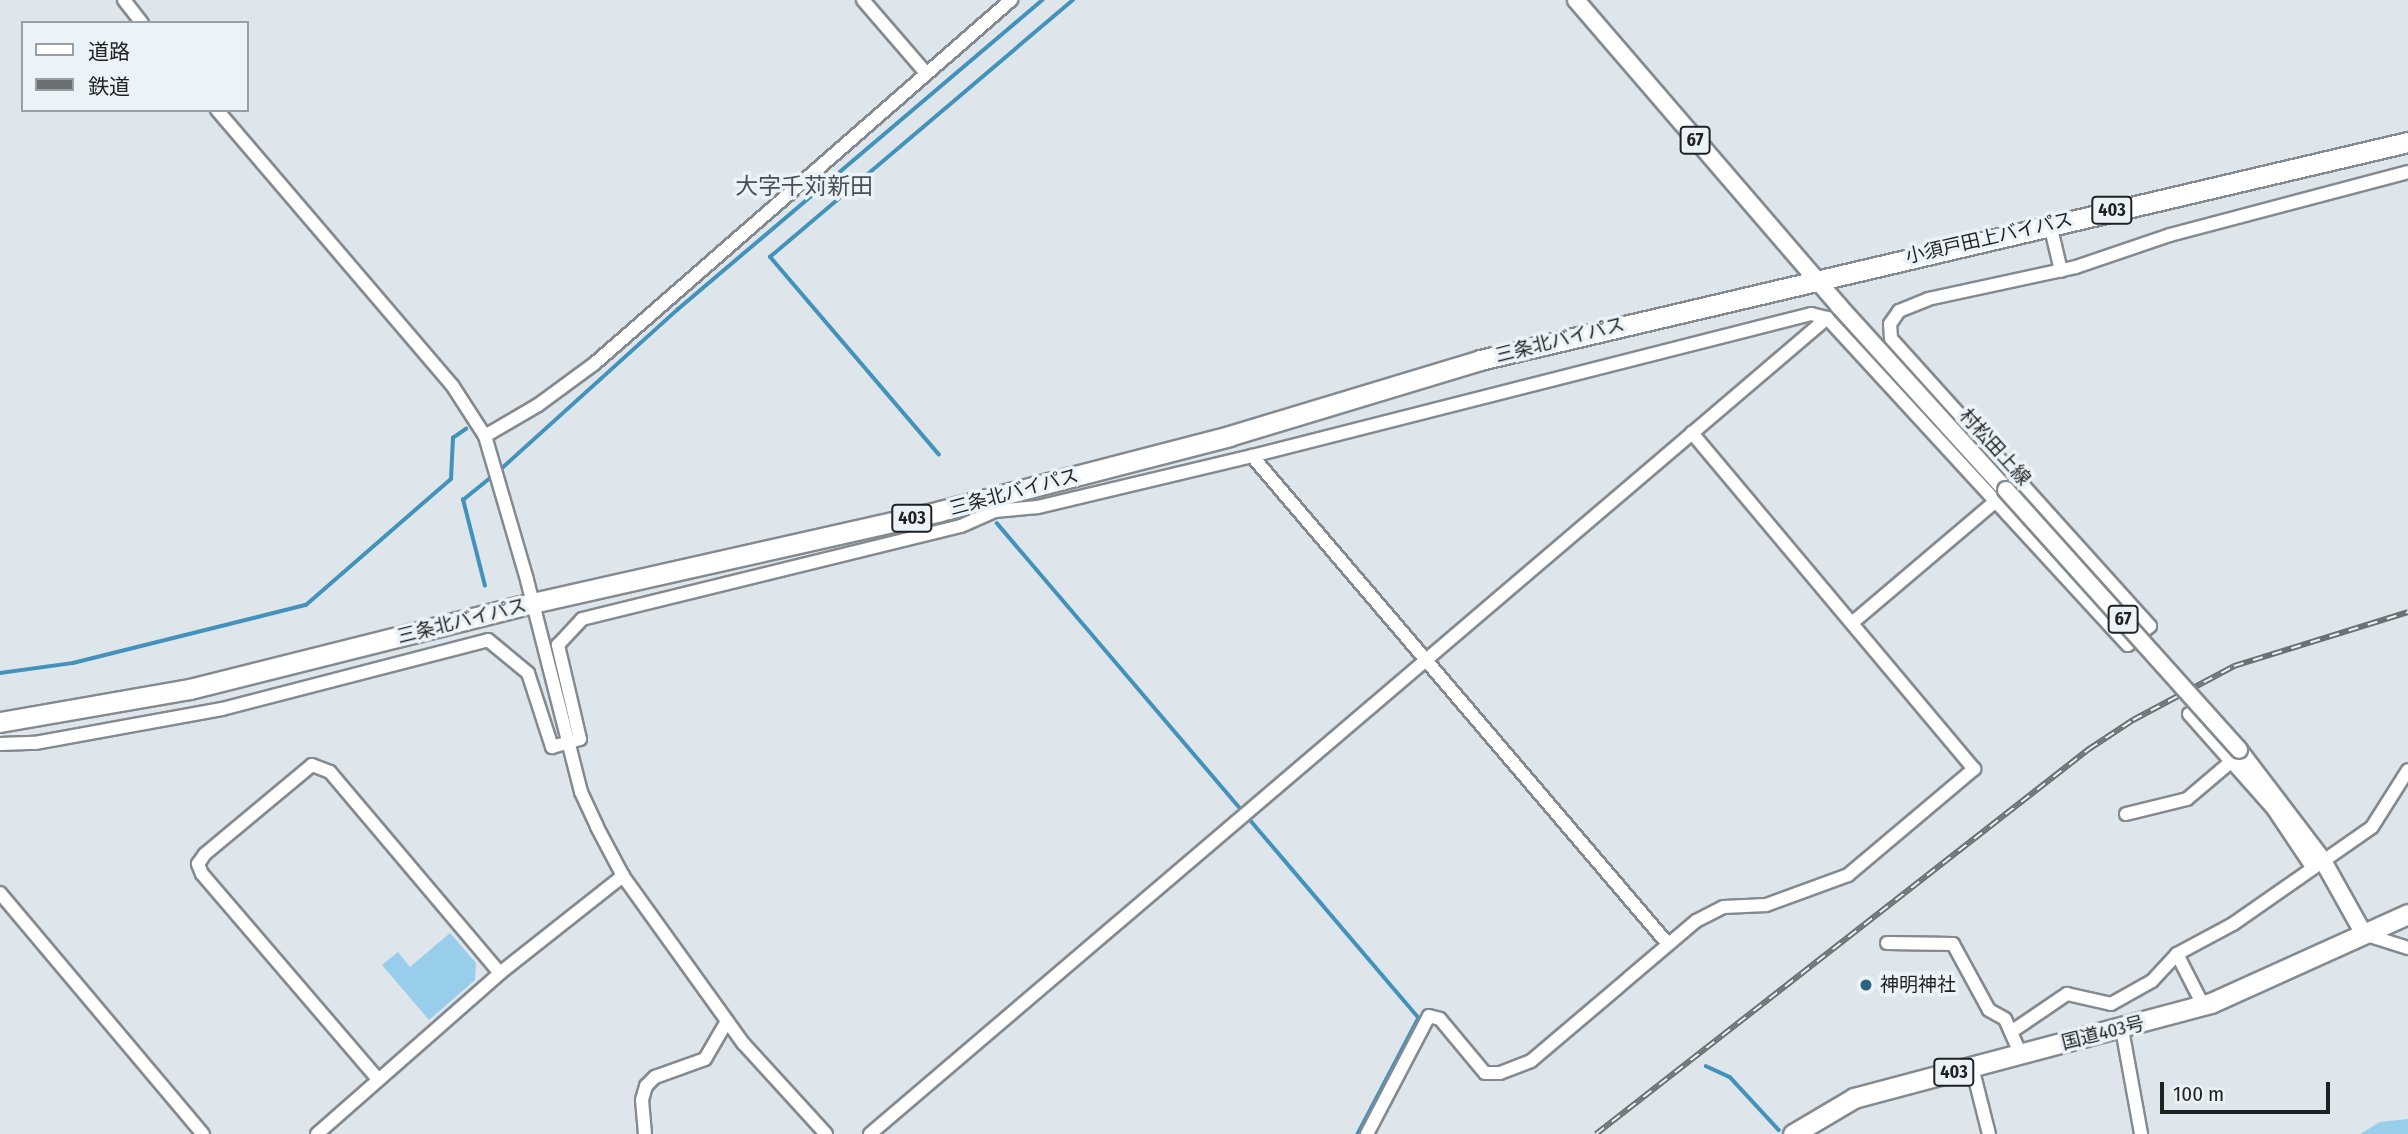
<!DOCTYPE html>
<html>
<head>
<meta charset="utf-8">
<style>
	body { margin:0 }
	#map { position:relative; width:2408px; height:1134px; overflow:hidden; background:#dee6eb; font-family:"Fira Sans Condensed","Noto Sans JP",sans-serif }
	div>[style] { position:absolute }
	.green>* { inset:0; background:#98cdeb }
	.stream>* { height:3.5px; margin:-1.75px; padding:0 1.75px; transform-origin:1.75px; border-radius:1.75px; background:#4292bb }
	.roads { filter:drop-shadow(2px 0 #848b90) drop-shadow(-2px 0 #848b90) drop-shadow(0 2px #848b90) drop-shadow(0 -2px #848b90) }
	.minor>* { height:12px; margin:-6px; padding:0 6px; transform-origin:6px; border-radius:6px; background:#fff }
	.major>* { height:16px; margin:-8px; padding:0 8px; transform-origin:8px; border-radius:8px; background:#fff }
	.highway>* { height:19px; margin:-9.5px; padding:0 9.5px; transform-origin:9.5px; border-radius:9.5px; background:#fff }
	.rail>* { height:6px; margin-top:-3px; transform-origin:0; background:repeating-linear-gradient(90deg,#ebf3f8 0 10px,#6b7073 0 20px); box-sizing:border-box; border-block:2px solid #6b7073 }
	.bridges { filter:drop-shadow(2px 0 #848b90) drop-shadow(-2px 0 #848b90) drop-shadow(0 2px #848b90) drop-shadow(0 -2px #848b90) }
	.major-bridge>* { height:16px; margin:-8px; padding:0 8px; transform-origin:8px; border-radius:8px; background:#fff }
	.dots>* { width:19px; height:19px; translate:-50% -50%; box-sizing:border-box; border:4px solid #ebf3f8; border-radius:50% }
	span { translate:-50% -50%; white-space:nowrap; text-align:center; line-height:1.15; -webkit-text-stroke:7px #ebf3f8; paint-order:stroke }
	.shield-label span { padding:2px 5px; background:#ebf3f8; border:2px solid; border-radius:5px; -webkit-text-stroke-width:0 }
	.shield-label { font-size:18px; color:#1f2223; font-weight:700 }
	.street-label { font-size:19px; color:#1f2223 }
	.poi-label { font-size:19px; color:#1f2223 }
	.left { translate:0 -50%; text-align:left }
	.quarter-label { font-size:23px; color:#495054 }
	.legend { position:absolute; left:21px; top:21px; width:228px; height:91px; box-sizing:border-box; background:#ebf3f8; border:2px solid #999fa3; margin:0; padding:9px 12px; list-style:none; font-size:21px; color:#1f2223 }
	.legend li { display:flex; align-items:center; gap:14px; height:35px }
	.legend b { width:35px; border:2px solid #999fa3 }
	.scale { position:absolute; left:2160px; top:1082px; width:170px; height:32px; box-sizing:border-box; border:4px solid #1f2223; border-top:0; padding-left:9px; font-size:21px; line-height:24px; white-space:nowrap; color:#1f2223; -webkit-text-stroke:5px #ebf3f8; paint-order:stroke }
</style>
</head>
<body>
<div id="map">
	<div class="green">
		<i style="clip-path:polygon(450px 933px,476px 963px,475px 980px,429px 1020px,382px 965px,398px 952px,410px 967px)"></i>
		<i style="clip-path:polygon(2408px 1119px,2408px 1134px,2360px 1134px,2380px 1122px)"></i>
	</div>
	<div class="stream">
		<i style="left:939px;top:455px;width:260px;rotate:-130.5deg"></i>
		<i style="left:770px;top:257px;width:397px;rotate:-40.3deg"></i>
		<i style="left:500px;top:470px;width:239px;rotate:-42.1deg"></i>
		<i style="left:677px;top:310px;width:479px;rotate:-40.3deg"></i>
		<i style="left:997px;top:523px;width:650px;rotate:49.55deg"></i>
		<i style="left:1419px;top:1018px;width:131px;rotate:117.7deg"></i>
		<i style="left:485px;top:586px;width:89px;rotate:-104.3deg"></i>
		<i style="left:463px;top:500px;width:40px;rotate:-39deg"></i>
		<i style="left:0;top:673px;width:74px;rotate:-7.8deg"></i>
		<i style="left:73px;top:663px;width:240px;rotate:-14deg"></i>
		<i style="left:306px;top:605px;width:192px;rotate:-41deg"></i>
		<i style="left:451px;top:479px;width:41px;rotate:-87.2deg"></i>
		<i style="left:453px;top:438px;width:16px;rotate:-35deg"></i>
		<i style="left:1706px;top:1066px;width:26px;rotate:25deg"></i>
		<i style="left:1730px;top:1077px;width:72px;rotate:47.2deg"></i>
	</div>
	<div class="roads">
		<div class="minor">
			<i style="left:124px;top:0;width:29px;rotate:52deg"></i>
			<i style="left:863px;top:0;width:96px;rotate:49.2deg"></i>
			<i style="left:217px;top:110px;width:362px;rotate:49.5deg"></i>
			<i style="left:452px;top:385px;width:61px;rotate:57.1deg"></i>
			<i style="left:485px;top:436px;width:150px;rotate:73.7deg"></i>
			<i style="left:527px;top:580px;width:219px;rotate:75.7deg"></i>
			<i style="left:581px;top:792px;width:38px;rotate:65deg"></i>
			<i style="left:597px;top:827px;width:55px;rotate:62deg"></i>
			<i style="left:623px;top:876px;width:206px;rotate:54.3deg"></i>
			<i style="left:743px;top:1043px;width:123px;rotate:47.6deg"></i>
			<i style="left:2050px;top:224px;width:48px;rotate:76.8deg"></i>
			<i style="left:485px;top:436px;width:61px;rotate:-30.3deg"></i>
			<i style="left:538px;top:405px;width:69px;rotate:-36.2deg"></i>
			<i style="left:594px;top:364px;width:554px;rotate:-41.12deg"></i>
			<i style="left:1252px;top:456px;width:640px;rotate:49.56deg"></i>
			<i style="left:1852px;top:623px;width:189px;rotate:-40.3deg"></i>
			<i style="left:2189px;top:714px;width:127px;rotate:48.5deg"></i>
			<i style="left:2273px;top:809px;width:70px;rotate:56.1deg"></i>
			<i style="left:0;top:744px;width:35px;rotate:-2deg"></i>
			<i style="left:35px;top:743px;width:190px;rotate:-10.3deg"></i>
			<i style="left:222px;top:709px;width:275px;rotate:-14.5deg"></i>
			<i style="left:488px;top:640px;width:52px;rotate:39.5deg"></i>
			<i style="left:528px;top:673px;width:78px;rotate:72deg"></i>
			<i style="left:552px;top:747px;width:29px;rotate:-16deg"></i>
			<i style="left:580px;top:739px;width:97px;rotate:-103.2deg"></i>
			<i style="left:558px;top:645px;width:35px;rotate:-47deg"></i>
			<i style="left:582px;top:619px;width:390px;rotate:-13.8deg"></i>
			<i style="left:961px;top:526px;width:37px;rotate:-24deg"></i>
			<i style="left:995px;top:511px;width:43px;rotate:-5.3deg"></i>
			<i style="left:1038px;top:507px;width:220px;rotate:-13.4deg"></i>
			<i style="left:1252px;top:456px;width:577px;rotate:-14.25deg"></i>
			<i style="left:1811px;top:314px;width:16px;rotate:14deg"></i>
			<i style="left:1827px;top:318px;width:444px;rotate:47.4deg"></i>
			<i style="left:2128px;top:645px;width:29px;rotate:-41deg"></i>
			<i style="left:2150px;top:626px;width:387px;rotate:-132deg"></i>
			<i style="left:1891px;top:338px;width:14px;rotate:-94deg"></i>
			<i style="left:1890px;top:324px;width:16px;rotate:-55deg"></i>
			<i style="left:1899px;top:311px;width:31px;rotate:-22deg"></i>
			<i style="left:1928px;top:299px;width:151px;rotate:-12.2deg"></i>
			<i style="left:2076px;top:267px;width:99px;rotate:-18.8deg"></i>
			<i style="left:2170px;top:235px;width:246px;rotate:-14.8deg"></i>
			<i style="left:2126px;top:814px;width:63px;rotate:-13.8deg"></i>
			<i style="left:2187px;top:799px;width:59px;rotate:-40.2deg"></i>
			<i style="left:0;top:893px;width:315px;rotate:49.9deg"></i>
			<i style="left:2364px;top:934px;width:46px;rotate:17.7deg"></i>
			<i style="left:1887px;top:943px;width:66px;rotate:0.9deg"></i>
			<i style="left:1953px;top:944px;width:75px;rotate:61.4deg"></i>
			<i style="left:1989px;top:1010px;width:18px;rotate:29deg"></i>
			<i style="left:2005px;top:1019px;width:37px;rotate:66deg"></i>
			<i style="left:2177px;top:954px;width:57px;rotate:63deg"></i>
			<i style="left:2122px;top:1029px;width:107px;rotate:79.7deg"></i>
			<i style="left:2011px;top:1032px;width:68px;rotate:-34.2deg"></i>
			<i style="left:2067px;top:994px;width:45px;rotate:12.8deg"></i>
			<i style="left:2111px;top:1004px;width:47px;rotate:-29.3deg"></i>
			<i style="left:2152px;top:981px;width:37px;rotate:-47deg"></i>
			<i style="left:2177px;top:954px;width:64px;rotate:-28.2deg"></i>
			<i style="left:2233px;top:924px;width:169px;rotate:-34.9deg"></i>
			<i style="left:2372px;top:827px;width:67px;rotate:-57.7deg"></i>
			<i style="left:1972px;top:1067px;width:69px;rotate:75.8deg"></i>
			<i style="left:377px;top:1078px;width:269px;rotate:-130.6deg"></i>
			<i style="left:202px;top:874px;width:11px;rotate:-112deg"></i>
			<i style="left:198px;top:864px;width:12px;rotate:-55deg"></i>
			<i style="left:205px;top:854px;width:139px;rotate:-39.8deg"></i>
			<i style="left:312px;top:765px;width:19px;rotate:21deg"></i>
			<i style="left:330px;top:772px;width:263px;rotate:49.8deg"></i>
			<i style="left:317px;top:1134px;width:244px;rotate:-41.3deg"></i>
			<i style="left:500px;top:973px;width:157px;rotate:-38.3deg"></i>
			<i style="left:645px;top:1134px;width:34px;rotate:-95deg"></i>
			<i style="left:642px;top:1100px;width:15px;rotate:-74deg"></i>
			<i style="left:646px;top:1086px;width:13px;rotate:-45deg"></i>
			<i style="left:655px;top:1077px;width:53px;rotate:-19.8deg"></i>
			<i style="left:705px;top:1059px;width:44px;rotate:-59.9deg"></i>
			<i style="left:870px;top:1134px;width:1258px;rotate:-40.45deg"></i>
			<i style="left:1367px;top:1134px;width:133px;rotate:-62.3deg"></i>
			<i style="left:1429px;top:1016px;width:11px;rotate:15deg"></i>
			<i style="left:1440px;top:1019px;width:70px;rotate:50.2deg"></i>
			<i style="left:1485px;top:1073px;width:15px"></i>
			<i style="left:1500px;top:1073px;width:33px;rotate:-21deg"></i>
			<i style="left:1531px;top:1061px;width:216px;rotate:-40.3deg"></i>
			<i style="left:1696px;top:921px;width:31px;rotate:-27deg"></i>
			<i style="left:1724px;top:907px;width:42px;rotate:-2.7deg"></i>
			<i style="left:1766px;top:905px;width:87px;rotate:-20.1deg"></i>
			<i style="left:1848px;top:875px;width:165px;rotate:-40.1deg"></i>
			<i style="left:1974px;top:769px;width:439px;rotate:-130deg"></i>
		</div>
		<div class="major">
			<i style="left:1576px;top:0;width:403px;rotate:49.3deg"></i>
			<i style="left:1839px;top:306px;width:248px;rotate:47.8deg"></i>
			<i style="left:2239px;top:750px;width:137px;rotate:52.7deg"></i>
			<i style="left:2322px;top:859px;width:86px;rotate:60.8deg"></i>
		</div>
		<div class="highway">
			<i style="left:0;top:722px;width:193px;rotate:-9.9deg"></i>
			<i style="left:190px;top:689px;width:354px;rotate:-14.1deg"></i>
			<i style="left:533px;top:603px;width:417px;rotate:-12.7deg"></i>
			<i style="left:940px;top:511px;width:299px;rotate:-14.5deg"></i>
			<i style="left:1229px;top:436px;width:262px;rotate:-16.8deg"></i>
			<i style="left:1480px;top:360px;width:953px;rotate:-13.22deg"></i>
			<i style="left:1793px;top:1134px;width:71px;rotate:-30.5deg"></i>
			<i style="left:1854px;top:1098px;width:369px;rotate:-14.9deg"></i>
			<i style="left:2211px;top:1003px;width:216px;rotate:-24.3deg"></i>
		</div>
	</div>
	<div class="rail">
		<i style="left:1596px;top:1134px;width:626px;rotate:-37.99deg"></i>
		<i style="left:2089px;top:749px;width:53px;rotate:-33.4deg"></i>
		<i style="left:2133px;top:720px;width:115px;rotate:-28.1deg"></i>
		<i style="left:2234px;top:666px;width:182px;rotate:-17.2deg"></i>
	</div>
	<div class="bridges">
		<div class="major-bridge">
			<i style="left:2006px;top:490px;width:349px;rotate:48.1deg"></i>
		</div>
	</div>
	<div class="dots">
		<i style="left:1866px;top:985px;background:#2f6480"></i>
	</div>
	<div class="shield-label">
		<span style="left:1695px;top:140px">67</span>
		<span style="left:2112px;top:210px">403</span>
		<span style="left:912px;top:518px">403</span>
		<span style="left:2123px;top:619px">67</span>
		<span style="left:1954px;top:1072px">403</span>
	</div>
	<div class="street-label">
		<span style="left:1989px;top:238px;rotate:-13deg">小須戸田上バイパス</span>
		<span style="left:1560px;top:340px;rotate:-14deg">三条北バイパス</span>
		<span style="left:1995px;top:447px;rotate:48deg">村松田上線</span>
		<span style="left:1014px;top:492px;rotate:-15deg">三条北バイパス</span>
		<span style="left:462px;top:621px;rotate:-14deg">三条北バイパス</span>
		<span style="left:2103px;top:1033px;rotate:-14deg">国道403号</span>
	</div>
	<div class="poi-label">
		<span class="left" style="left:1880px;top:985px">神明神社</span>
	</div>
	<div class="quarter-label">
		<span style="left:804px;top:186px">大字千苅新田</span>
	</div>
	<ul class="legend">
	<li><b style="height:9px;background:#fff"></b>道路</li>
	<li><b style="height:9px;background:#6b7073"></b>鉄道</li>
	</ul>
	<div class="scale">100 m</div>
</div>
</body>
</html>
